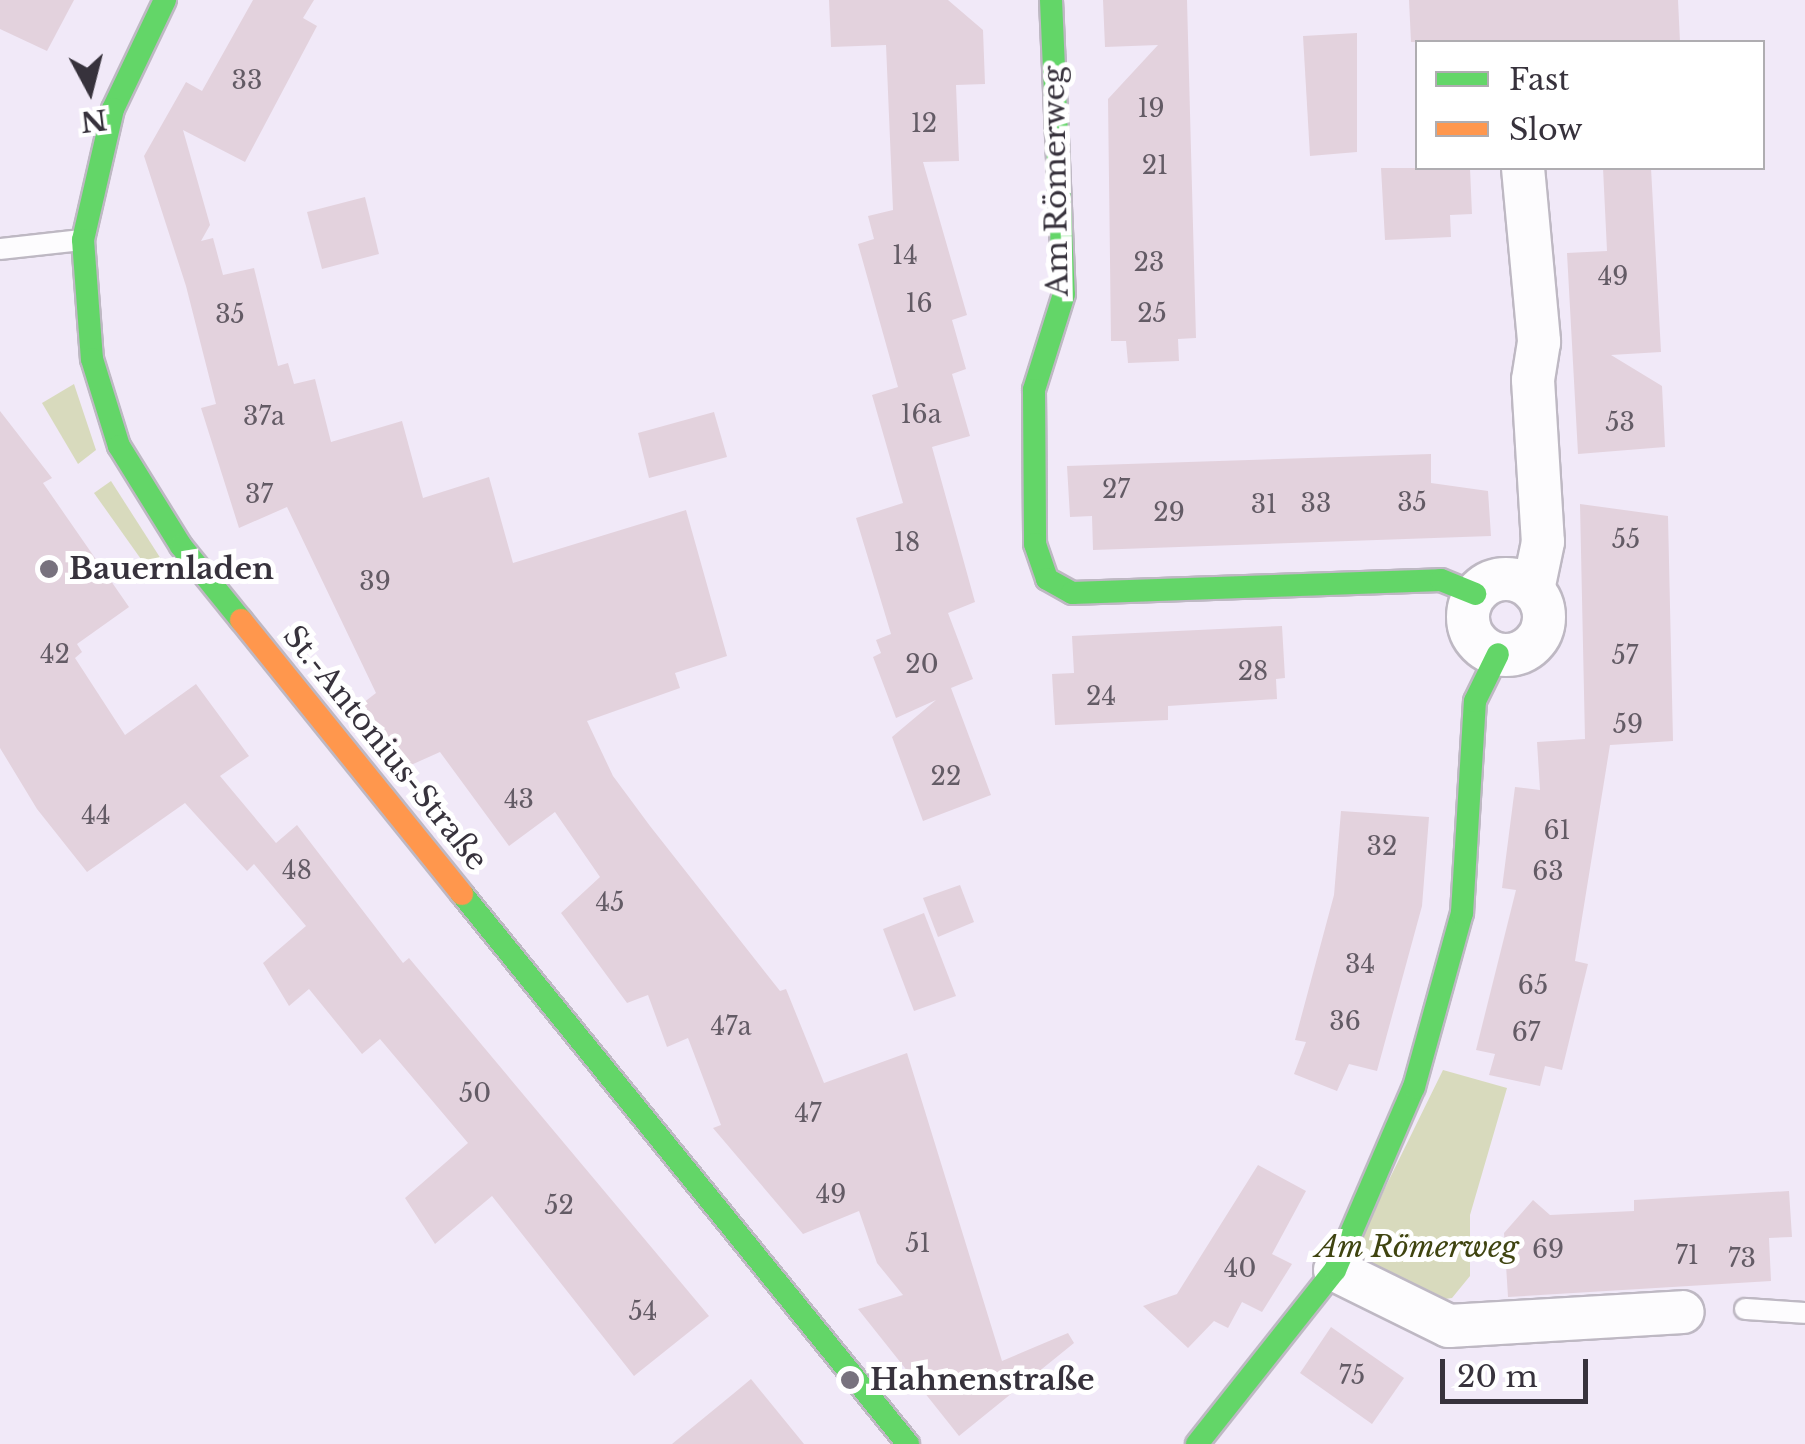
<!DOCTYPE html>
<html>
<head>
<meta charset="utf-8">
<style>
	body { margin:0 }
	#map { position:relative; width:1805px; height:1444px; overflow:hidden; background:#f1e9f8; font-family:"Libre Baskerville",serif }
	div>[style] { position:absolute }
	.green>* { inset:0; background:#d8dabd }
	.building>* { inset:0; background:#e3d2dd }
	.roads { filter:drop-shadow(2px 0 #beb8c3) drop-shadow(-2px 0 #beb8c3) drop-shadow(0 2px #beb8c3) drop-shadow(0 -2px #beb8c3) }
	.lane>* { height:20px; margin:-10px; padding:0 10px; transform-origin:10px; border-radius:10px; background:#fdfcfe }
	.street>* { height:42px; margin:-21px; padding:0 21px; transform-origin:21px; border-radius:21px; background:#fdfcfe }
	.street>.ring { margin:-21px; padding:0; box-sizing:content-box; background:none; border:42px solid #fdfcfe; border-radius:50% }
	.fast>* { height:22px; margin:-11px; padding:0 11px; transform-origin:11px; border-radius:11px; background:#63d668 }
	.slow>* { height:22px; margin:-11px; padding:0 11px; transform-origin:11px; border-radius:11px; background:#ff974d }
	.dots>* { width:28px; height:28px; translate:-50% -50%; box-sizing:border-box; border:5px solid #fff; border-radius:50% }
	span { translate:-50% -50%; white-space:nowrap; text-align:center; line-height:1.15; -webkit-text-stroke:10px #fff; paint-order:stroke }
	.number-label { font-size:25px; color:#635b65 }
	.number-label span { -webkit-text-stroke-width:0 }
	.street-label { font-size:30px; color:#37323c }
	.poi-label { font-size:30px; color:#37323c; font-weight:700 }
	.left { translate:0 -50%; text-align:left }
	.park-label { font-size:30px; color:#3f4410; font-style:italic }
	.legend { position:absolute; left:1415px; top:40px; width:350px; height:130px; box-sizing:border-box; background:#fff; border:2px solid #afadb1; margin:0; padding:12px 18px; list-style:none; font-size:30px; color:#37323c }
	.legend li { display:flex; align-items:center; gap:20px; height:50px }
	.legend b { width:50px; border:2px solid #afadb1 }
	.north { position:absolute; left:40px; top:40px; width:100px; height:100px; -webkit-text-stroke:8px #fff; paint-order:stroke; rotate:173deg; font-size:28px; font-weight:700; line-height:40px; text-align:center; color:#37323c }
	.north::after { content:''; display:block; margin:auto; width:35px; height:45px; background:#37323c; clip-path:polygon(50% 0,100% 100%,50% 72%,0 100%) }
	.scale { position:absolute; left:1440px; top:1359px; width:148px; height:45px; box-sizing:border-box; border:5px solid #37323c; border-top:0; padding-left:12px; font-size:30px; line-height:35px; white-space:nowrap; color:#37323c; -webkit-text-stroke:8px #fff; paint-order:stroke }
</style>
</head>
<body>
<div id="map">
	<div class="green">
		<i style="clip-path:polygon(74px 384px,96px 450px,78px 464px,42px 403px)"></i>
		<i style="clip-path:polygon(111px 481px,161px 559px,148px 569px,94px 493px)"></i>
		<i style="clip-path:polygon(1443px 1070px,1507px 1088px,1470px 1215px,1470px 1276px,1452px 1298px,1408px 1304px,1355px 1249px)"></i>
	</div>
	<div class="building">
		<i style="clip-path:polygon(0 0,74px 0,47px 51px,0 29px)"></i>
		<i style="clip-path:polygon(253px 0,314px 0,303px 18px,317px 26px,245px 162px,183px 130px,210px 225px,201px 241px,213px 238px,223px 275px,254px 268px,278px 366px,288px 363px,294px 384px,315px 379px,331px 442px,402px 421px,423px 498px,489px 477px,513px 563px,686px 510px,727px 656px,675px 673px,680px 688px,587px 721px,613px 776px,650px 826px,780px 991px,786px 989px,824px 1083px,907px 1053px,1002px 1361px,1068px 1333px,1074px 1343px,959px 1436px,858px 1309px,903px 1295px,877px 1263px,859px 1211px,803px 1234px,713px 1128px,721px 1125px,688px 1038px,667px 1047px,648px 995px,627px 1003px,561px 913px,600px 877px,555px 812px,509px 846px,440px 752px,402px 769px,354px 710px,376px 693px,287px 507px,239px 528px,201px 408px,216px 404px,186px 286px,144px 156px,186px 82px,202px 91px)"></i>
		<i style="clip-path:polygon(829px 0,948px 0,983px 30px,985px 84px,956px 85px,959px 161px,923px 162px,967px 315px,952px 320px,966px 369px,952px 374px,970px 436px,932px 447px,975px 602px,948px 613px,973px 679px,951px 688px,991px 795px,923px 821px,892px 737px,936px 700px,896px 718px,873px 657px,881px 653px,876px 640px,891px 634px,856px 518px,903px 503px,872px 395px,898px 387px,858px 244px,874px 239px,868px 216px,893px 210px,886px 45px,831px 47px)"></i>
		<i style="clip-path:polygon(1103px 0,1187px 0,1196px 338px,1178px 339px,1179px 361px,1128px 363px,1126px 341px,1111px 341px,1108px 99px,1158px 45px,1105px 47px)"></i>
		<i style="clip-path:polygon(1409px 0,1678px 0,1680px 42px,1411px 42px)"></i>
		<i style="clip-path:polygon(1357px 33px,1357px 152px,1310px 156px,1303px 36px)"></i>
		<i style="clip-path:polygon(1381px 168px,1470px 168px,1472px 214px,1450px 215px,1451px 237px,1385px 240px)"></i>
		<i style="clip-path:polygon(1603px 168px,1651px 168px,1661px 352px,1611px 355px,1662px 386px,1665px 447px,1578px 454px,1567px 253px,1607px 251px)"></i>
		<i style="clip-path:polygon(365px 197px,379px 254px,322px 269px,307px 212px)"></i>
		<i style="clip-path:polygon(0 411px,52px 478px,43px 483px,129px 607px,77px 644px,82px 652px,75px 658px,125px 735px,196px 684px,249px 756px,220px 776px,276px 843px,297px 825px,403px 963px,409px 958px,709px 1316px,634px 1376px,492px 1196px,435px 1244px,405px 1198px,468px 1143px,380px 1039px,362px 1054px,309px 989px,289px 1006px,263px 963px,306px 926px,254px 864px,247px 871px,185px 803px,87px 872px,37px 809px,0 748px)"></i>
		<i style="clip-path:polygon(714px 412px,727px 457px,649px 478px,638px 433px)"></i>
		<i style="clip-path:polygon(1431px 454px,1431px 483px,1488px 491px,1491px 536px,1093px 550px,1092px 516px,1070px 517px,1067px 466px)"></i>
		<i style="clip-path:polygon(1580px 504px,1668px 516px,1673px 741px,1610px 745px,1575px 961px,1588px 964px,1562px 1070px,1545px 1066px,1540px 1086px,1489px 1075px,1495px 1054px,1476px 1050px,1516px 890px,1502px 888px,1515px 787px,1540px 790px,1537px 742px,1585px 739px)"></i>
		<i style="clip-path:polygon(1282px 626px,1285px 678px,1276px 679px,1277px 699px,1168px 706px,1168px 720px,1055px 725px,1052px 674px,1074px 673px,1072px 636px)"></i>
		<i style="clip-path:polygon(1341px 811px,1429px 817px,1422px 906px,1377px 1071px,1349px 1064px,1337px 1091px,1294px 1074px,1306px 1042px,1295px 1040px,1334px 895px)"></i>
		<i style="clip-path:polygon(960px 885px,974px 922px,938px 937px,923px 898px)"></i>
		<i style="clip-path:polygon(924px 913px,956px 996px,914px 1011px,883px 929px)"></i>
		<i style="clip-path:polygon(1258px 1165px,1306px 1191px,1272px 1254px,1292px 1264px,1262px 1312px,1242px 1302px,1228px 1328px,1214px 1321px,1188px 1348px,1143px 1306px,1177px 1294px)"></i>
		<i style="clip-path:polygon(1789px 1191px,1792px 1237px,1769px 1238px,1771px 1281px,1508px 1297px,1504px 1233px,1533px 1200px,1550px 1215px,1634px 1211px,1634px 1200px)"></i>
		<i style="clip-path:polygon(1331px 1327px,1404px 1378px,1372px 1424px,1300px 1373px)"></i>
		<i style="clip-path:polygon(751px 1379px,804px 1444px,672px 1444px,733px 1394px)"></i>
	</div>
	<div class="roads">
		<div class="lane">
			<i style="left:0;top:249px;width:81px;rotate:-6.3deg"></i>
			<i style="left:1745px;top:1309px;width:60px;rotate:3.8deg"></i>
		</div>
		<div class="street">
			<i style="left:1523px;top:168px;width:175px;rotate:84.7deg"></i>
			<i style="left:1539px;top:342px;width:38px;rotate:99deg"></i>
			<i style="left:1533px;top:380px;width:162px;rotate:86.5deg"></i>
			<i style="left:1543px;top:542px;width:49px;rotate:101.8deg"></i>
			<i class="ring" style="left:1468px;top:579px;width:34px;height:34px"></i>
			<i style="left:1335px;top:1270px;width:127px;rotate:26.2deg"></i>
			<i style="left:1449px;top:1326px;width:234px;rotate:-3.4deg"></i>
		</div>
		<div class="fast">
			<i style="left:165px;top:0;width:121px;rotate:115.5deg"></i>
			<i style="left:113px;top:109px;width:134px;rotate:102.9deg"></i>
			<i style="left:83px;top:240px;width:119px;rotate:85.7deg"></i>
			<i style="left:92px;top:359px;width:91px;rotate:72.8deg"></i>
			<i style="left:119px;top:446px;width:118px;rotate:58.2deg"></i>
			<i style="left:181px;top:546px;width:95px;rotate:51deg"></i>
			<i style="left:1051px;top:0;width:294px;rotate:87.5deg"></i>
			<i style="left:1064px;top:294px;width:101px;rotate:107.4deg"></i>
			<i style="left:1034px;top:390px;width:154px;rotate:89.6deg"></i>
			<i style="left:1035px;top:544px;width:37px;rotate:71deg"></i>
			<i style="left:1047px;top:579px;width:29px;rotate:29deg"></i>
			<i style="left:1072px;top:593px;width:369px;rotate:-2deg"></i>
			<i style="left:1441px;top:580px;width:37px;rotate:22deg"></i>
			<i style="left:462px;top:894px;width:708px;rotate:50.96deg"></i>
			<i style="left:1197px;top:1444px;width:222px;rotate:-51.6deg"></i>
			<i style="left:1335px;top:1270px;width:199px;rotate:-66.7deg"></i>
			<i style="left:1414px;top:1087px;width:180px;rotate:-74.6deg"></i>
			<i style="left:1462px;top:913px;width:212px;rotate:-86.5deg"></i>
			<i style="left:1475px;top:701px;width:52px;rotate:-63.9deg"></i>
		</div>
		<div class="slow">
			<i style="left:241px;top:620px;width:352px;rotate:51.1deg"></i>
		</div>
	</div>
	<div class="dots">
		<i style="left:49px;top:569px;background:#78727e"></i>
		<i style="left:850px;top:1380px;background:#78727e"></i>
	</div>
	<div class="number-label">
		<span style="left:247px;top:81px">33</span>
		<span style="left:1151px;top:109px">19</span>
		<span style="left:924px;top:124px">12</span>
		<span style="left:1155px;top:166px">21</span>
		<span style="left:905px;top:256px">14</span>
		<span style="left:1149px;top:263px">23</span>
		<span style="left:1613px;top:277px">49</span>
		<span style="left:919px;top:304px">16</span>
		<span style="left:1152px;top:314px">25</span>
		<span style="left:230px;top:315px">35</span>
		<span style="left:921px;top:415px">16a</span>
		<span style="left:264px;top:417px">37a</span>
		<span style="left:1620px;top:423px">53</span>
		<span style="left:1116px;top:490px">27</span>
		<span style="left:259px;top:495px">37</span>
		<span style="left:1412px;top:503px">35</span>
		<span style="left:1316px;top:504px">33</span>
		<span style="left:1264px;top:505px">31</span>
		<span style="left:1169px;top:513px">29</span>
		<span style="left:1626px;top:540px">55</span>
		<span style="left:907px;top:543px">18</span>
		<span style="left:375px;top:582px">39</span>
		<span style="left:55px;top:655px">42</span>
		<span style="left:1625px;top:656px">57</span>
		<span style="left:922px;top:665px">20</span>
		<span style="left:1253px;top:672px">28</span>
		<span style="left:1101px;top:697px">24</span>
		<span style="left:1628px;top:725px">59</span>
		<span style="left:946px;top:777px">22</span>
		<span style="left:519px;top:800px">43</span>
		<span style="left:96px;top:816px">44</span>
		<span style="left:1557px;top:831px">61</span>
		<span style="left:1382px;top:847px">32</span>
		<span style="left:297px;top:871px">48</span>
		<span style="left:1548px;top:872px">63</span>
		<span style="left:610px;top:903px">45</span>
		<span style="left:1360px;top:965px">34</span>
		<span style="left:1533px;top:986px">65</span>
		<span style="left:1345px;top:1022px">36</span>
		<span style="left:731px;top:1027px">47a</span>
		<span style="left:1526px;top:1033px">67</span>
		<span style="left:475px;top:1094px">50</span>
		<span style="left:808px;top:1114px">47</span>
		<span style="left:831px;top:1195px">49</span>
		<span style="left:559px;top:1206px">52</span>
		<span style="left:918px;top:1244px">51</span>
		<span style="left:1548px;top:1250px">69</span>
		<span style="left:1687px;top:1256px">71</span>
		<span style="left:1742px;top:1259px">73</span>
		<span style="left:1240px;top:1269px">40</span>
		<span style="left:643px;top:1312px">54</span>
		<span style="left:1352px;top:1376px">75</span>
	</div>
	<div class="street-label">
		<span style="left:1056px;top:181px;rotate:-91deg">Am Römerweg</span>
		<span style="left:385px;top:748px;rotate:51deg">St.-Antonius-Straße</span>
	</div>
	<div class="poi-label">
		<span class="left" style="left:69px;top:569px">Bauernladen</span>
		<span class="left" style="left:870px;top:1380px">Hahnenstraße</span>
	</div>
	<div class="park-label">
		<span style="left:1417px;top:1247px">Am Römerweg</span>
	</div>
	<ul class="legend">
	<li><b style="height:12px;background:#63d668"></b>Fast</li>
	<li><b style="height:12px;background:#ff974d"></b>Slow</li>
	</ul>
	<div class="north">N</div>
	<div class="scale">20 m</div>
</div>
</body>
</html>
